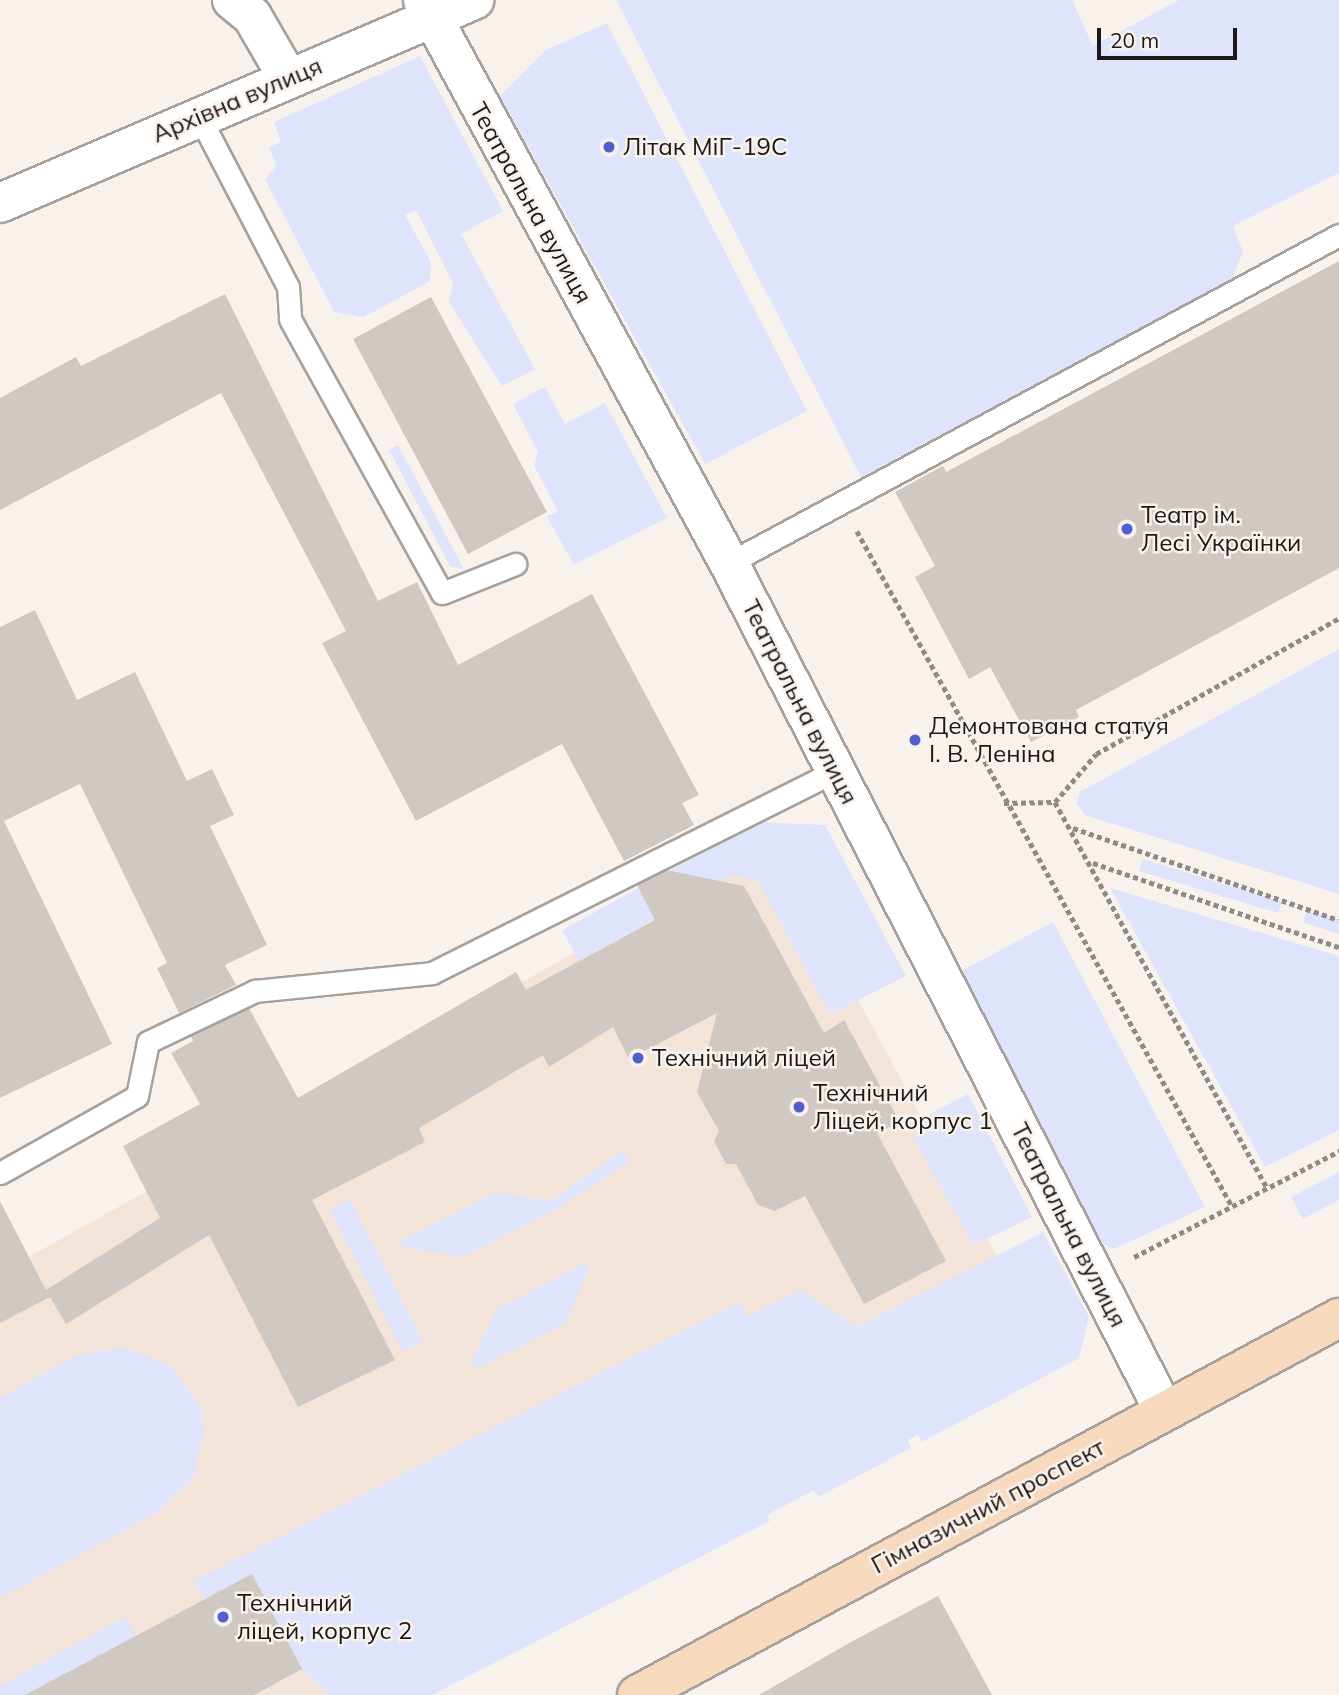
<!DOCTYPE html>
<html>
<head>
<meta charset="utf-8">
<style>
	body { margin:0 }
	#map { position:relative; width:1339px; height:1695px; overflow:hidden; background:#f9f2ec; font-family:Mulish,sans-serif }
	div>[style] { position:absolute }
	.built>* { inset:0; background:#f2e4d9 }
	.green>* { inset:0; background:#dde4fc }
	.building>* { inset:0; background:#d0c8c3 }
	.path>* { height:4.5px; margin-top:-2.25px; transform-origin:0; background:repeating-linear-gradient(90deg,#8f8a86 0 5px,transparent 0 8.5px) }
	.roads { filter:drop-shadow(2px 0 #a7a09b) drop-shadow(-2px 0 #a7a09b) drop-shadow(0 2px #a7a09b) drop-shadow(0 -2px #a7a09b) }
	.lane>* { height:21px; margin:-10.5px; padding:0 10.5px; transform-origin:10.5px; border-radius:10.5px; background:#fff }
	.street>* { height:38px; margin:-19px; padding:0 19px; transform-origin:19px; border-radius:19px; background:#fff }
	.secondary>* { height:38px; margin:-19px; padding:0 19px; transform-origin:19px; border-radius:19px; background:#f7dabe }
	.dots>* { width:19px; height:19px; translate:-50% -50%; box-sizing:border-box; border:4px solid #f9f2ec; border-radius:50% }
	span { translate:-50% -50%; white-space:nowrap; text-align:center; line-height:1.15; -webkit-text-stroke:5px #f9f2ec; paint-order:stroke }
	.street-label { font-size:24px; color:#1b1816 }
	.poi-label { font-size:24px; color:#1b1816 }
	.left { translate:0 -50%; text-align:left }
	.scale { position:absolute; left:1097px; top:28px; width:140px; height:32px; box-sizing:border-box; border:4px solid #1b1816; border-top:0; padding-left:9px; font-size:21px; line-height:24px; white-space:nowrap; color:#1b1816; -webkit-text-stroke:5px #f9f2ec; paint-order:stroke }
</style>
</head>
<body>
<div id="map">
	<div class="built">
		<i style="clip-path:polygon(773px 842px,1045px 1346px,392px 1695px,0 1695px,0 1273px)"></i>
	</div>
	<div class="green">
		<i style="clip-path:polygon(616px 0,1072px 0,1093px 46px,1179px 0,1339px 0,1339px 173px,1233px 226px,1243px 252px,1231px 282px,861px 477px)"></i>
		<i style="clip-path:polygon(607px 23px,807px 411px,705px 464px,500px 96px,546px 50px)"></i>
		<i style="clip-path:polygon(420px 56px,503px 211px,461px 234px,535px 369px,502px 386px,449px 302px,453px 283px,416px 210px,405px 215px,431px 262px,430px 281px,364px 317px,334px 312px,265px 179px,276px 166px,269px 147px,281px 142px,274px 122px)"></i>
		<i style="clip-path:polygon(545px 387px,565px 424px,605px 403px,667px 518px,574px 565px,547px 517px,558px 511px,534px 466px,538px 452px,513px 404px)"></i>
		<i style="clip-path:polygon(398px 445px,464px 569px,450px 566px,389px 450px)"></i>
		<i style="clip-path:polygon(1339px 649px,1339px 894px,1085px 815px,1077px 804px,1080px 792px)"></i>
		<i style="clip-path:polygon(759px 822px,825px 825px,906px 976px,830px 1014px,758px 880px,734px 874px,579px 961px,562px 930px)"></i>
		<i style="clip-path:polygon(1143px 859px,1282px 902px,1278px 913px,1139px 871px)"></i>
		<i style="clip-path:polygon(1110px 888px,1339px 956px,1339px 1130px,1265px 1167px)"></i>
		<i style="clip-path:polygon(1307px 910px,1339px 920px,1339px 934px,1303px 922px)"></i>
		<i style="clip-path:polygon(1053px 922px,1205px 1207px,1114px 1249px,1097px 1241px,956px 974px)"></i>
		<i style="clip-path:polygon(968px 1094px,1032px 1217px,973px 1245px,913px 1136px,926px 1129px,920px 1119px)"></i>
		<i style="clip-path:polygon(623px 1151px,630px 1161px,556px 1209px,463px 1257px,403px 1247px,400px 1241px,495px 1193px,551px 1201px)"></i>
		<i style="clip-path:polygon(1339px 1172px,1339px 1200px,1303px 1219px,1291px 1197px)"></i>
		<i style="clip-path:polygon(350px 1200px,423px 1341px,403px 1352px,330px 1210px)"></i>
		<i style="clip-path:polygon(1043px 1232px,1089px 1317px,1079px 1358px,922px 1442px,918px 1435px,908px 1440px,911px 1448px,818px 1497px,814px 1490px,767px 1515px,770px 1521px,432px 1695px,329px 1695px,302px 1669px,252px 1574px,205px 1599px,194px 1581px,740px 1302px,747px 1317px,800px 1290px,857px 1327px)"></i>
		<i style="clip-path:polygon(585px 1263px,588px 1271px,566px 1323px,476px 1369px,472px 1362px,496px 1310px)"></i>
		<i style="clip-path:polygon(123px 1347px,170px 1365px,199px 1404px,204px 1429px,194px 1477px,158px 1512px,0 1598px,0 1398px,74px 1357px)"></i>
		<i style="clip-path:polygon(125px 1617px,136px 1636px,25px 1695px,0 1695px,0 1686px)"></i>
	</div>
	<div class="building">
		<i style="clip-path:polygon(1339px 261px,1339px 568px,1076px 710px,1079px 717px,1031px 742px,990px 667px,969px 679px,915px 577px,935px 566px,895px 492px,943px 466px,946px 472px)"></i>
		<i style="clip-path:polygon(225px 294px,378px 601px,417px 582px,458px 665px,592px 594px,699px 795px,682px 803px,694px 825px,624px 861px,562px 744px,416px 821px,322px 643px,346px 631px,221px 393px,0 510px,0 398px,76px 357px,81px 366px)"></i>
		<i style="clip-path:polygon(431px 297px,547px 512px,468px 554px,353px 339px)"></i>
		<i style="clip-path:polygon(35px 610px,77px 700px,135px 672px,187px 781px,212px 769px,234px 815px,210px 826px,267px 945px,225px 965px,236px 985px,179px 1013px,157px 968px,167px 963px,80px 784px,4px 821px,112px 1044px,0 1098px,0 627px)"></i>
		<i style="clip-path:polygon(666px 870px,744px 886px,824px 1033px,844px 1020px,900px 1122px,877px 1133px,946px 1261px,864px 1304px,805px 1196px,775px 1211px,758px 1205px,736px 1164px,726px 1164px,714px 1141px,719px 1131px,697px 1092px,717px 1013px,629px 1059px,613px 1027px,549px 1067px,543px 1055px,419px 1128px,425px 1142px,312px 1200px,395px 1360px,298px 1407px,209px 1235px,66px 1324px,50px 1297px,0 1323px,0 1201px,46px 1290px,160px 1218px,123px 1146px,200px 1104px,171px 1053px,193px 1041px,191px 1036px,249px 1008px,298px 1098px,516px 972px,526px 990px,655px 920px,637px 885px)"></i>
		<i style="clip-path:polygon(252px 1574px,302px 1669px,254px 1695px,25px 1695px)"></i>
		<i style="clip-path:polygon(938px 1596px,992px 1695px,759px 1695px,849px 1643px)"></i>
	</div>
	<div class="path">
		<i style="left:857px;top:531px;width:772px;rotate:60.95deg"></i>
		<i style="left:1055px;top:802px;width:442px;rotate:61.2deg"></i>
		<i style="left:1004px;top:803px;width:51px;rotate:-1.1deg"></i>
		<i style="left:1055px;top:802px;width:63px;rotate:-49.5deg"></i>
		<i style="left:1096px;top:754px;width:278px;rotate:-29.2deg"></i>
		<i style="left:1073px;top:828px;width:281px;rotate:19.1deg"></i>
		<i style="left:1093px;top:863px;width:260px;rotate:18.9deg"></i>
		<i style="left:1134px;top:1257px;width:231px;rotate:-27.3deg"></i>
	</div>
	<div class="roads">
		<div class="lane">
			<i style="left:199px;top:116px;width:193px;rotate:62.5deg"></i>
			<i style="left:288px;top:287px;width:32px;rotate:86deg"></i>
			<i style="left:290px;top:319px;width:313px;rotate:61deg"></i>
			<i style="left:442px;top:593px;width:79px;rotate:-21.7deg"></i>
			<i style="left:729px;top:563px;width:693px;rotate:-28.27deg"></i>
			<i style="left:0;top:1173px;width:157px;rotate:-29.3deg"></i>
			<i style="left:137px;top:1096px;width:55px;rotate:-78.5deg"></i>
			<i style="left:148px;top:1042px;width:119px;rotate:-25.5deg"></i>
			<i style="left:255px;top:991px;width:178px;rotate:-5.8deg"></i>
			<i style="left:432px;top:973px;width:451px;rotate:-26.6deg"></i>
		</div>
		<div class="street">
			<i style="left:232px;top:0;width:26px;rotate:39deg"></i>
			<i style="left:252px;top:16px;width:72px;rotate:59.9deg"></i>
			<i style="left:423px;top:0;width:641px;rotate:61.48deg"></i>
			<i style="left:729px;top:563px;width:953px;rotate:62.84deg"></i>
			<i style="left:0;top:203px;width:516px;rotate:-23.18deg"></i>
		</div>
		<div class="secondary">
			<i style="left:637px;top:1695px;width:797px;rotate:-28.24deg"></i>
		</div>
	</div>
	<div class="dots">
		<i style="left:609px;top:147px;background:#505ed4"></i>
		<i style="left:1127px;top:529px;background:#505ed4"></i>
		<i style="left:915px;top:740px;background:#505ed4"></i>
		<i style="left:638px;top:1058px;background:#505ed4"></i>
		<i style="left:799px;top:1107px;background:#505ed4"></i>
		<i style="left:223px;top:1617px;background:#505ed4"></i>
	</div>
	<div class="street-label">
		<span style="left:237px;top:100px;rotate:-23deg">Архівна вулиця</span>
		<span style="left:531px;top:203px;rotate:61deg">Театральна вулиця</span>
		<span style="left:800px;top:702px;rotate:63deg">Театральна вулиця</span>
		<span style="left:1069px;top:1225px;rotate:63deg">Театральна вулиця</span>
		<span style="left:988px;top:1506px;rotate:-28deg">Гімназичний проспект</span>
	</div>
	<div class="poi-label">
		<span class="left" style="left:623px;top:147px">Літак МіГ-19С</span>
		<span class="left" style="left:1141px;top:529px">Театр ім.<br>Лесі Українки</span>
		<span class="left" style="left:929px;top:740px">Демонтована статуя<br>І. В. Леніна</span>
		<span class="left" style="left:652px;top:1058px">Технічний ліцей</span>
		<span class="left" style="left:813px;top:1107px">Технічний<br>Ліцей, корпус 1</span>
		<span class="left" style="left:237px;top:1617px">Технічний<br>ліцей, корпус 2</span>
	</div>
	<div class="scale">20 m</div>
</div>
</body>
</html>
